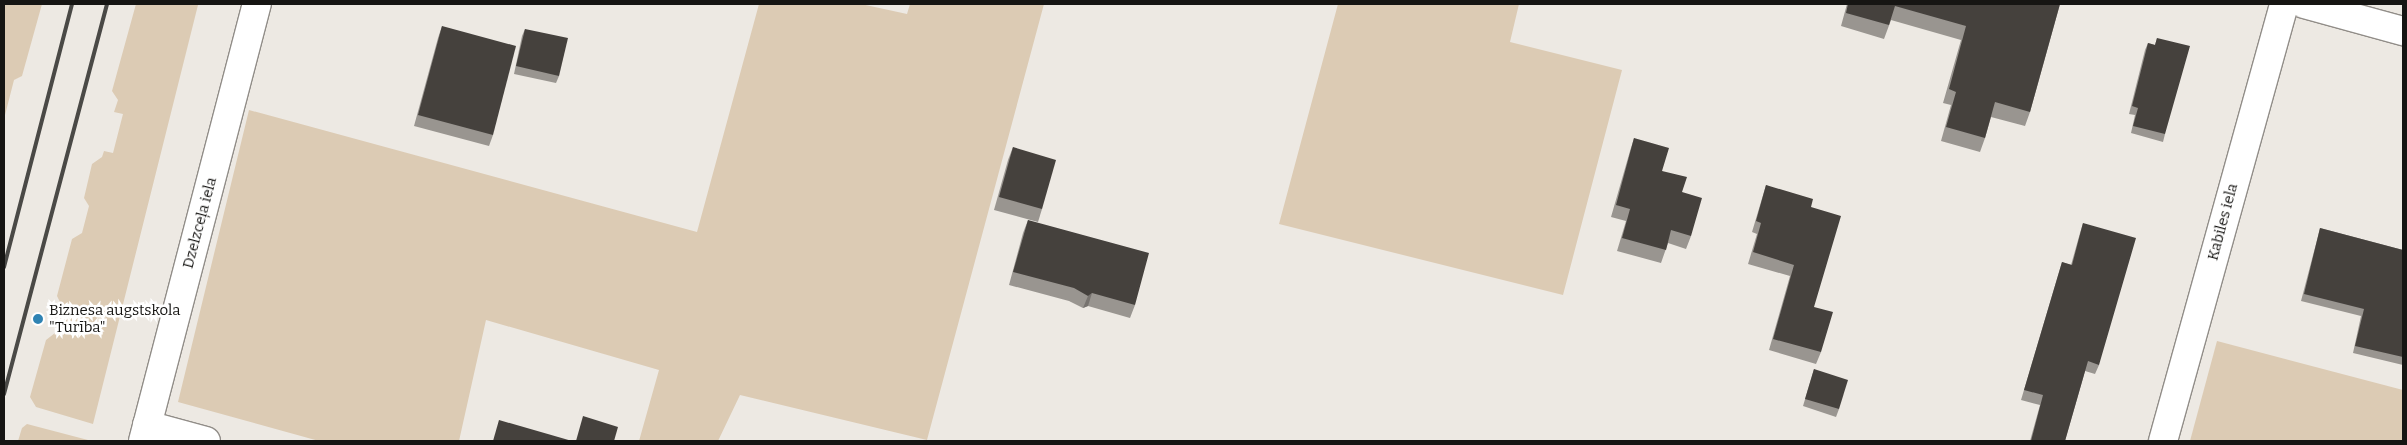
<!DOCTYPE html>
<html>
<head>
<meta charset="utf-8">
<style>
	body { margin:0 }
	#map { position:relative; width:2407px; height:445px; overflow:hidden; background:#ede9e3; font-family:Bitter,serif }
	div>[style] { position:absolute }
	.green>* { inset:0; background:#dccbb4 }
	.roads { filter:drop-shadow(1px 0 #918d88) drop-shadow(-1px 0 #918d88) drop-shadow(0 1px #918d88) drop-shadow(0 -1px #918d88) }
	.minor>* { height:28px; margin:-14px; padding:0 14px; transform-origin:14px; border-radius:14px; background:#fff }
	.rail>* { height:4px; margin:-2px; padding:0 2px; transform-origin:2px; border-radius:2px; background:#4a4946 }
	.wall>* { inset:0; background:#999590 }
	.shaded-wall>* { inset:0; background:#77736f }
	.building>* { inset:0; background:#45413d }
	.dots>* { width:14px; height:14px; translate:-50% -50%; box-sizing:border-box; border:2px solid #fff; border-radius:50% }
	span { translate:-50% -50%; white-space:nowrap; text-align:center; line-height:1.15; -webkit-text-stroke:5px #fff; paint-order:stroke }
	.street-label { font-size:15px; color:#161513 }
	.poi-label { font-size:15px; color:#161513 }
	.left { translate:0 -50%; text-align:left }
	.frame { position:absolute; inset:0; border:5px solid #161513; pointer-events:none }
</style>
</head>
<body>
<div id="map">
	<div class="green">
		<i style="clip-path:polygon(4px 4px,42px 4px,22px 76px,14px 80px,4px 119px)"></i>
		<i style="clip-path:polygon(136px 4px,198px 5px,93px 424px,36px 407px,30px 397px,46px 340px,55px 333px,62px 306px,57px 296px,72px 239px,82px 233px,89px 206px,84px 198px,92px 164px,102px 157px,104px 151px,113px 153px,123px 114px,114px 112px,118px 100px,112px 91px)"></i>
		<i style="clip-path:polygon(759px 4px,861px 4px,907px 14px,910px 4px,1044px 4px,927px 440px,740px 395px,718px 441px,639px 441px,659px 370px,486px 320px,459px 441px,319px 441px,178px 402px,249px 110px,697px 232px)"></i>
		<i style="clip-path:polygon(1338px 4px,1519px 4px,1510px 42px,1622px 70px,1563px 295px,1279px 224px)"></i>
		<i style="clip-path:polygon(2217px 341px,2403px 390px,2403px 441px,2190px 441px)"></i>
		<i style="clip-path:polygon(27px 424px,88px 440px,88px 441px,18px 441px,22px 428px)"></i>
	</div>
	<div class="roads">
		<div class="minor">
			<i style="left:2304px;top:4px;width:103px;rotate:15.3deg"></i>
			<i style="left:147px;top:425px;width:61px;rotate:15.2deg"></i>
			<i style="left:143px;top:441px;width:452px;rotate:-75.4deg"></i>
			<i style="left:2163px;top:441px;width:453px;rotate:-74.5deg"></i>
		</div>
	</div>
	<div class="rail">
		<i style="left:4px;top:267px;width:272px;rotate:-75.5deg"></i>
		<i style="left:4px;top:394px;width:403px;rotate:-75.2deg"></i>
	</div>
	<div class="wall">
		<i style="clip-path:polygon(1847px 4px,2060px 4px,2030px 112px,2025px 126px,1991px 117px,1985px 138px,1980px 152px,1941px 141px,1951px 105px,1943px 103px,1961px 40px,1891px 20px,1884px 39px,1841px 26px)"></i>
		<i style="clip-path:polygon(442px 26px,493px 135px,489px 146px,414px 126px,438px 38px)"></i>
		<i style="clip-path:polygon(525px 29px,559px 76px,556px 83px,514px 74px,522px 36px)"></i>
		<i style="clip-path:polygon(2157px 38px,2165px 134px,2163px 142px,2131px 133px,2135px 115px,2129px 114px,2145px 50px,2148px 43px,2155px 45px)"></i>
		<i style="clip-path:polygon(1634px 138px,1662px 171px,1682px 192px,1691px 236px,1686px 249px,1668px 243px,1661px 263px,1617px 251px,1626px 221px,1611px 217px,1630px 151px)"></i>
		<i style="clip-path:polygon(1013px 147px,1042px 209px,1038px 222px,994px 210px,1008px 160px)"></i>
		<i style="clip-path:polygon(1766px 185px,1811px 207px,1814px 307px,1821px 352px,1816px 364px,1769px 350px,1790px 276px,1748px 264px,1757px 234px,1752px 232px)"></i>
		<i style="clip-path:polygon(1028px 220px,1135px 305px,1130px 318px,1088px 306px,1083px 308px,1069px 301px,1009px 285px,1023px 233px)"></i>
		<i style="clip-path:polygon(2083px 223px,2099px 365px,2095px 374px,2085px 371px,2065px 441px,2030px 441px,2040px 405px,2021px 400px,2059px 272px,2062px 262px,2071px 265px,2080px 233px)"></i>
		<i style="clip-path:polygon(2320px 228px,2403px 250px,2403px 365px,2353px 353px,2361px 316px,2301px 301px,2318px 236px)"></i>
		<i style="clip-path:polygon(1814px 369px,1839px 409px,1836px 417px,1803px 406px)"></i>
	</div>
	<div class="shaded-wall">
		<i style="clip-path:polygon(1092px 293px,1088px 306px,1083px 308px,1088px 296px)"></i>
	</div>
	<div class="building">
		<i style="clip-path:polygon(1848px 4px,2060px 4px,2030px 112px,1995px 102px,1985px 138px,1946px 127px,1956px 92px,1949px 89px,1966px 26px,1895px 6px,1889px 25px,1846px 13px)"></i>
		<i style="clip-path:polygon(442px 26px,516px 46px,493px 135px,418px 115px)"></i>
		<i style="clip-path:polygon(525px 29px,568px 38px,559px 76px,516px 66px)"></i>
		<i style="clip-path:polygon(2157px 38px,2190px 46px,2165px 134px,2133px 126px,2138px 108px,2132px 106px,2148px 43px,2155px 45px)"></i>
		<i style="clip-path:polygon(1634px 138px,1669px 148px,1662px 171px,1687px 177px,1682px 192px,1702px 198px,1691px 236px,1671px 230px,1666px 250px,1622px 238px,1630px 209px,1616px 205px)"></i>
		<i style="clip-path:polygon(1013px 147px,1056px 160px,1042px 209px,999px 197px)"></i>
		<i style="clip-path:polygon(1766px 185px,1813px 199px,1811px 207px,1841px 216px,1814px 307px,1833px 312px,1821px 352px,1773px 339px,1794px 265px,1753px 252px,1761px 223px,1756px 221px)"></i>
		<i style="clip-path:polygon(1028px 220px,1149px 253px,1135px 305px,1092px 293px,1088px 296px,1074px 288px,1013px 272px)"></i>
		<i style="clip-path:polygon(2083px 223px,2136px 238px,2099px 365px,2088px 361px,2065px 441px,2031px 441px,2043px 395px,2024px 390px,2062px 262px,2072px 265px)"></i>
		<i style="clip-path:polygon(2320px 228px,2403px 250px,2403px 357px,2355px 346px,2364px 309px,2304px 294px)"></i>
		<i style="clip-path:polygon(1814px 369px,1848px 380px,1839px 409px,1805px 399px)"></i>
		<i style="clip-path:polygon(583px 416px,618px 427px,614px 441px,576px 441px)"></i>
		<i style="clip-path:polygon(499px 420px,572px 441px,493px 441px)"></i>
	</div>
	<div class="dots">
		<i style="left:38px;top:319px;background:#2f83b3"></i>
	</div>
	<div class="street-label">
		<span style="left:2223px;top:222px;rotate:-75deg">Kabiles iela</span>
		<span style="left:200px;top:223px;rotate:-75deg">Dzelzceļa iela</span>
	</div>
	<div class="poi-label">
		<span class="left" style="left:49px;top:319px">Biznesa augstskola<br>"Turība"</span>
	</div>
	<div class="frame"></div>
</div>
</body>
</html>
